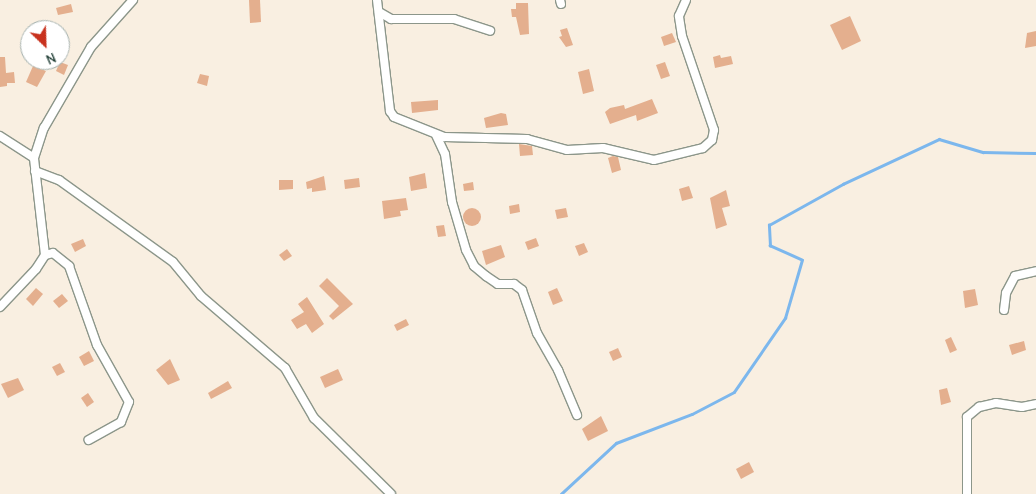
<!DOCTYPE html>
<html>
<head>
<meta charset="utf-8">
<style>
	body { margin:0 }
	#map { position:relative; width:1036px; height:494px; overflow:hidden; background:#f9efe1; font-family:"Comic Neue",sans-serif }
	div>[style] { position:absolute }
	.stream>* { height:2.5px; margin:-1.25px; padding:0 1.25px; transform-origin:1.25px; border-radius:1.25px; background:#7cb7ed }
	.building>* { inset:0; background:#e4af8e }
	.round { border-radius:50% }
	.roads { filter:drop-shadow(1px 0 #8c968a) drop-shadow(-1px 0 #8c968a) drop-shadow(0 1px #8c968a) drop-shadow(0 -1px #8c968a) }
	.street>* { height:8px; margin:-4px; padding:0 4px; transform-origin:4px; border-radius:4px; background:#fff }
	span { translate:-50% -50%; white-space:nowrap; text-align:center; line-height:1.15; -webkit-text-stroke:5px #fff; paint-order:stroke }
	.north { position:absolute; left:20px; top:20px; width:50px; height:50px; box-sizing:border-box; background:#fff; border:1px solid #a5b1ae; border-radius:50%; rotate:156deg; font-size:14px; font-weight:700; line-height:20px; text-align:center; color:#1f3d34 }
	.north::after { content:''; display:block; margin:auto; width:18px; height:22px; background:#c8321e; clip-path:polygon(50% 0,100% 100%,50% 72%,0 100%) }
</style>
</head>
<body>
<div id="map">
	<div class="stream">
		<i style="left:561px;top:494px;width:75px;rotate:-42.8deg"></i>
		<i style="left:616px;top:443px;width:81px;rotate:-20.9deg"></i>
		<i style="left:692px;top:414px;width:47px;rotate:-27.6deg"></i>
		<i style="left:734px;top:392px;width:90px;rotate:-55.4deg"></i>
		<i style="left:785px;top:318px;width:60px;rotate:-73.7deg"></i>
		<i style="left:802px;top:260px;width:35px;rotate:-156deg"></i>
		<i style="left:770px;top:246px;width:21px;rotate:-93deg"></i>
		<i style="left:769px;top:225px;width:85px;rotate:-29deg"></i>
		<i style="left:843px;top:184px;width:106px;rotate:-25.1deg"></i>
		<i style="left:939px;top:139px;width:46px;rotate:16.5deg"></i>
		<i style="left:983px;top:152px;width:53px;rotate:1.1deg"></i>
	</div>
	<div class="building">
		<i style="clip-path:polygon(249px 0,260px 0,261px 22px,250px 23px)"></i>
		<i style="clip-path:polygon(516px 3px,528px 3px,529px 34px,520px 35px,516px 17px,512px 17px,511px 9px,516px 9px)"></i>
		<i style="clip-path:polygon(71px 4px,73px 12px,58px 15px,56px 8px)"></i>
		<i style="clip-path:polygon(850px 16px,861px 41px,842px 50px,830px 25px)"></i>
		<i style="clip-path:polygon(567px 28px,573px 45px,566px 47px,559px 37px,562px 36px,560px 30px)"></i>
		<i style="clip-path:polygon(1036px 31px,1036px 46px,1025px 48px,1027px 33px)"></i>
		<i style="clip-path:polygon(672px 33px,676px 42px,664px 46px,661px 37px)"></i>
		<i style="clip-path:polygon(720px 55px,721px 58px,731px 56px,733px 64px,715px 68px,713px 57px)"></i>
		<i style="clip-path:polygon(0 57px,5px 57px,6px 73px,14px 72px,15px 83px,7px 83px,7px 86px,0 87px)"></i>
		<i style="clip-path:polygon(60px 62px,68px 65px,64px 75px,56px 71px)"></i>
		<i style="clip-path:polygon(665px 62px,670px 76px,661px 79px,656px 65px)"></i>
		<i style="clip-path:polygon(33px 66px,46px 71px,37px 87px,26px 82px)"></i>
		<i style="clip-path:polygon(589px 69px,594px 91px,583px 94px,578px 72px)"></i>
		<i style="clip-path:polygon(200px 74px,209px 76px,207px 86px,197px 83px)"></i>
		<i style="clip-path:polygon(652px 99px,658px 113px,637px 121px,636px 115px,610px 124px,605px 112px,610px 108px,624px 105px,625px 109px)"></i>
		<i style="clip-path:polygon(438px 100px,438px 110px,412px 113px,411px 102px)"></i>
		<i style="clip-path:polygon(501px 113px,506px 114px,508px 125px,486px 128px,484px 118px)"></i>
		<i style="clip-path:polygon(519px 144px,532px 146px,533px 155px,520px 156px)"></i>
		<i style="clip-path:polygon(613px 156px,618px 157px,621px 170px,612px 173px,608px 158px)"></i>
		<i style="clip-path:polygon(425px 173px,427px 188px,411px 191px,409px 177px)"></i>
		<i style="clip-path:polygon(324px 176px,326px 190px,312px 192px,312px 188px,307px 189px,306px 182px)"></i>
		<i style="clip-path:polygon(359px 178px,360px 187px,345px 189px,344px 180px)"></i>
		<i style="clip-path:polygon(279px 180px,293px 180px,293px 189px,279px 190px)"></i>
		<i style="clip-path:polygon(473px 182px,474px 190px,464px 191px,463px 184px)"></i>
		<i style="clip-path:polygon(689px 186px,693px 198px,682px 201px,679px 189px)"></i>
		<i style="clip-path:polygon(726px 190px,730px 206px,722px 208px,727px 225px,716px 229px,710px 198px)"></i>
		<i style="clip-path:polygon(406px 198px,408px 210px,400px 211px,401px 216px,384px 219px,382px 201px)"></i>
		<i style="clip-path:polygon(519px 204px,520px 212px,510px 214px,509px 206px)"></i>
		<i style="clip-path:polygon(566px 208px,568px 217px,557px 219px,555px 210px)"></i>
		<i class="round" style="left:463px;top:208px;width:18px;height:18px"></i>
		<i style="clip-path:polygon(444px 225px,446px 236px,438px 237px,436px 226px)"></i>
		<i style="clip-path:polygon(536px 238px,539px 246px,528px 250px,525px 242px)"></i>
		<i style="clip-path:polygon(83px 239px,86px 246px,75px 252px,71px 244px)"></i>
		<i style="clip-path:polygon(584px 243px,588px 252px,579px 256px,575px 246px)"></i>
		<i style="clip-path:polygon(501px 245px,505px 257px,486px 265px,482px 251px)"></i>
		<i style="clip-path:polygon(287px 249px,292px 256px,284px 261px,279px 255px)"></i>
		<i style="clip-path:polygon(327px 278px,353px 304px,333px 320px,329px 316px,339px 306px,319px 286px)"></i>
		<i style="clip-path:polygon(36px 288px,43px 294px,33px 306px,26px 299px)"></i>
		<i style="clip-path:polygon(557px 288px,563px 301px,553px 305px,548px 292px)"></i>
		<i style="clip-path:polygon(975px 289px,978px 305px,965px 308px,963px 291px)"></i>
		<i style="clip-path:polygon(62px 294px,68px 301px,59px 308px,53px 301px)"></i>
		<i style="clip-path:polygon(307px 297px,324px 324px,312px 333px,306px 324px,297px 329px,291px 320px,304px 312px,298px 304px)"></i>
		<i style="clip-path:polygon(406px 319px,409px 325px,397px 331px,394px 325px)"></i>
		<i style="clip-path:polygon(951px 337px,957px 350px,950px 353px,945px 340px)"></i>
		<i style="clip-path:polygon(1024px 341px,1026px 350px,1012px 355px,1009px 345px)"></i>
		<i style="clip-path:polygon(618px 348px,622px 357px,613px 361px,609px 352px)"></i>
		<i style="clip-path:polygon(89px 351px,94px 361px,84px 366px,79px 357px)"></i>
		<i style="clip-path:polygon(170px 359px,180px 380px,168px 385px,156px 370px)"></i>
		<i style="clip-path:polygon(60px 363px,65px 372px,57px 376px,52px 367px)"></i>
		<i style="clip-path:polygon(338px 369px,343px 380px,325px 388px,320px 377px)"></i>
		<i style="clip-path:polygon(18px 378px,24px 390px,8px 398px,1px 384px)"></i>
		<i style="clip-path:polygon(228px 381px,232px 388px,211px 399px,208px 393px)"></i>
		<i style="clip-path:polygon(947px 388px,951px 402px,941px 405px,939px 390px)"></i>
		<i style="clip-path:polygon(88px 393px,94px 402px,87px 407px,81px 398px)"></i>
		<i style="clip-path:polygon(601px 416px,608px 431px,588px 441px,582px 429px)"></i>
		<i style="clip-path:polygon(749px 462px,754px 472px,741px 479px,736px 469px)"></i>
	</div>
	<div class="roads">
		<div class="street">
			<i style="left:377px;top:0;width:112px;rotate:83.3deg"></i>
			<i style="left:390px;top:111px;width:7px;rotate:56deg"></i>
			<i style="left:394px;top:117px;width:54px;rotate:21.8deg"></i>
			<i style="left:444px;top:137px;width:83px;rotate:1.4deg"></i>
			<i style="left:527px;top:139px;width:41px;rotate:15.4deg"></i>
			<i style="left:567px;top:150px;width:36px;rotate:-3deg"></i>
			<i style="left:603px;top:148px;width:52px;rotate:13.2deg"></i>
			<i style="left:654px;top:160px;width:50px;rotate:-13.8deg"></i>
			<i style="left:703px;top:148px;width:12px;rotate:-42deg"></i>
			<i style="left:712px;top:140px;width:10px;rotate:-79deg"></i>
			<i style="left:714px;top:130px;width:99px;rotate:-108.8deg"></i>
			<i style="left:682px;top:36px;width:20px;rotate:-99deg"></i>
			<i style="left:679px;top:16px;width:17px;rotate:-66deg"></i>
			<i style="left:560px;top:0;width:4px;rotate:76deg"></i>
			<i style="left:379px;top:12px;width:14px;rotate:30deg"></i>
			<i style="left:391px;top:19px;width:63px"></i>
			<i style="left:454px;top:19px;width:38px;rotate:18deg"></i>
			<i style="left:436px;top:135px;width:21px;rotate:65deg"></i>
			<i style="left:445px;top:154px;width:49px;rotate:81.7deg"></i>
			<i style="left:452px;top:202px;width:50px;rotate:73.7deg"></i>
			<i style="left:466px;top:250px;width:18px;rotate:63deg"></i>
			<i style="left:474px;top:266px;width:16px;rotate:40deg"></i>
			<i style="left:486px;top:276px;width:14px;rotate:34deg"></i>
			<i style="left:498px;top:284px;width:16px"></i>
			<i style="left:514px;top:284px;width:10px;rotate:37deg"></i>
			<i style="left:522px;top:290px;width:46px;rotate:70.8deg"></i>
			<i style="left:537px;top:333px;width:43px;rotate:60.4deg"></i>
			<i style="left:558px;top:370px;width:49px;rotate:67.1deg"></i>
			<i style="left:0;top:136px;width:40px;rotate:32.9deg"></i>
			<i style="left:35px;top:171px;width:26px;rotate:21deg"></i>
			<i style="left:59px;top:180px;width:140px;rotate:35.7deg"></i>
			<i style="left:173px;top:262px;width:44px;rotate:50.5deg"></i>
			<i style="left:201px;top:296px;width:111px;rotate:40.6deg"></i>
			<i style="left:285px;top:368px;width:58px;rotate:59.9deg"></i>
			<i style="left:314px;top:418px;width:108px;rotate:44.6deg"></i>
			<i style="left:45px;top:255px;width:8px;rotate:-14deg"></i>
			<i style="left:53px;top:253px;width:21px;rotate:39deg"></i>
			<i style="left:69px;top:266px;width:84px;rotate:70.5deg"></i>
			<i style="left:97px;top:345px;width:65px;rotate:60.7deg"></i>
			<i style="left:129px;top:402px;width:22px;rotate:112deg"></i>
			<i style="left:121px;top:422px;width:37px;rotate:151deg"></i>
			<i style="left:0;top:307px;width:52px;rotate:-46.5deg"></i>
			<i style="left:36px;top:269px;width:17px;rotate:-57deg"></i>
			<i style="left:45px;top:255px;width:98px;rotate:-96.5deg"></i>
			<i style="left:34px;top:158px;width:32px;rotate:-72deg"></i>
			<i style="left:44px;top:128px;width:94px;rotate:-59.9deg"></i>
			<i style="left:91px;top:47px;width:63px;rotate:-48.2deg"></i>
			<i style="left:1004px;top:310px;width:17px;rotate:-83deg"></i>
			<i style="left:1006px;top:293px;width:19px;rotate:-62deg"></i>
			<i style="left:1015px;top:276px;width:22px;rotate:-13deg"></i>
			<i style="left:967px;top:494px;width:77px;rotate:-90deg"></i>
			<i style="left:967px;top:417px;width:16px;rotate:-40deg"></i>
			<i style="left:979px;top:407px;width:17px;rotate:-13deg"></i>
			<i style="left:996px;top:403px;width:26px;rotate:9deg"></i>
			<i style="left:1022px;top:407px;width:14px;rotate:-12deg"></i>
		</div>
	</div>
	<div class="north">N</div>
</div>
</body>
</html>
